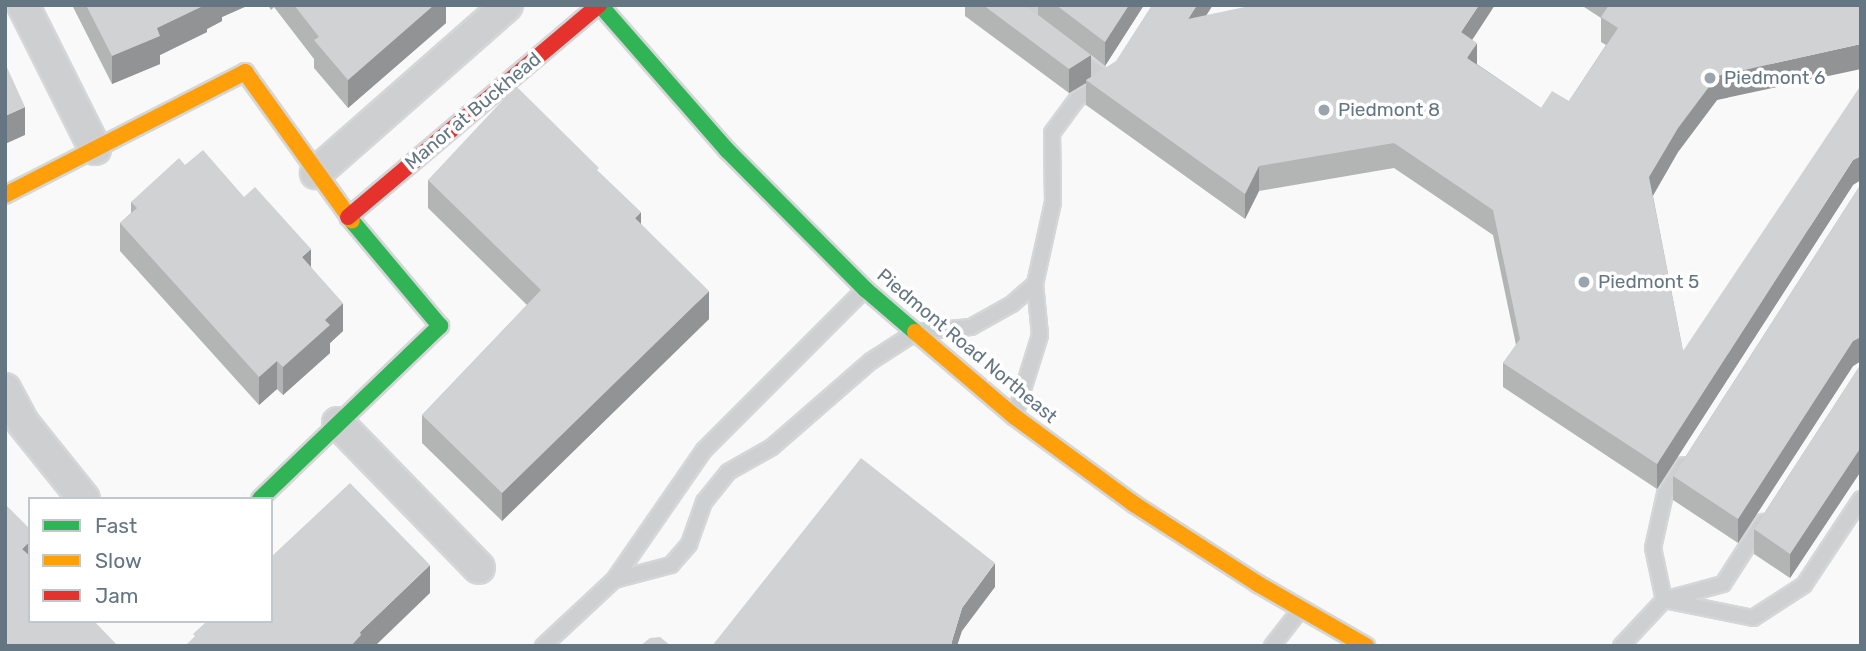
<!DOCTYPE html>
<html>
<head>
<meta charset="utf-8">
<style>
	body { margin:0 }
	#map { position:relative; width:1866px; height:651px; overflow:hidden; background:#f9f9f9; font-family:Rubik,sans-serif }
	div>[style] { position:absolute }
	.roads { filter:drop-shadow(2px 0 #d5d6d7) drop-shadow(-2px 0 #d5d6d7) drop-shadow(0 2px #d5d6d7) drop-shadow(0 -2px #d5d6d7) }
	.lane>* { height:14px; margin:-7px; padding:0 7px; transform-origin:7px; border-radius:7px; background:#cecfd0 }
	.street>* { height:30px; margin:-15px; padding:0 15px; transform-origin:15px; border-radius:15px; background:#cecfd0 }
	.fast>* { height:16px; margin:-8px; padding:0 8px; transform-origin:8px; border-radius:8px; background:#30b455 }
	.slow>* { height:16px; margin:-8px; padding:0 8px; transform-origin:8px; border-radius:8px; background:#ff9f0a }
	.jam>* { height:16px; margin:-8px; padding:0 8px; transform-origin:8px; border-radius:8px; background:#e5322d }
	.wall>* { inset:0; background:#b3b5b5 }
	.shaded-wall>* { inset:0; background:#929394 }
	.building>* { inset:0; background:#d0d2d3 }
	.dots>* { width:19px; height:19px; translate:-50% -50%; box-sizing:border-box; border:4px solid #fff; border-radius:50% }
	span { translate:-50% -50%; white-space:nowrap; text-align:center; line-height:1.15; -webkit-text-stroke:7px #fff; paint-order:stroke }
	.poi-label { font-size:19px; color:#657683 }
	.left { translate:0 -50%; text-align:left }
	.street-label { font-size:19px; color:#657683 }
	.frame { position:absolute; inset:0; border:7px solid #657683; pointer-events:none }
	.legend { position:absolute; left:28px; top:497px; width:245px; height:126px; box-sizing:border-box; background:#fff; border:2px solid #c1c8cd; margin:0; padding:9px 12px; list-style:none; font-size:21px; color:#657683 }
	.legend li { display:flex; align-items:center; gap:14px; height:35px }
	.legend b { width:35px; border:2px solid #c1c8cd }
</style>
</head>
<body>
<div id="map">
	<div class="roads">
		<div class="lane">
			<i style="left:1031px;top:23px;width:7px;rotate:-146deg"></i>
			<i style="left:1025px;top:19px;width:17px;rotate:-54deg"></i>
			<i style="left:1075px;top:56px;width:41px;rotate:36deg"></i>
			<i style="left:1015px;top:415px;width:84px;rotate:-72.6deg"></i>
			<i style="left:1040px;top:335px;width:51px;rotate:-95.6deg"></i>
			<i style="left:1035px;top:284px;width:84px;rotate:-77.6deg"></i>
			<i style="left:1053px;top:202px;width:69px;rotate:-90.8deg"></i>
			<i style="left:1052px;top:133px;width:42px;rotate:-53.7deg"></i>
			<i style="left:1077px;top:99px;width:27px;rotate:-31deg"></i>
			<i style="left:614px;top:580px;width:59px;rotate:-14.7deg"></i>
			<i style="left:671px;top:565px;width:28px;rotate:-49deg"></i>
			<i style="left:689px;top:544px;width:45px;rotate:-70.3deg"></i>
			<i style="left:704px;top:502px;width:38px;rotate:-51deg"></i>
			<i style="left:728px;top:472px;width:51px;rotate:-29.6deg"></i>
			<i style="left:772px;top:447px;width:131px;rotate:-41deg"></i>
			<i style="left:871px;top:361px;width:54px;rotate:-32.8deg"></i>
			<i style="left:916px;top:332px;width:55px;rotate:-5.2deg"></i>
			<i style="left:971px;top:327px;width:47px;rotate:-29.3deg"></i>
			<i style="left:1012px;top:304px;width:30px;rotate:-41deg"></i>
			<i style="left:1664px;top:600px;width:53px;rotate:-101.9deg"></i>
			<i style="left:1653px;top:548px;width:55px;rotate:-77.5deg"></i>
			<i style="left:1665px;top:494px;width:34px;rotate:-58deg"></i>
			<i style="left:1669px;top:601px;width:86px;rotate:11.4deg"></i>
			<i style="left:1753px;top:618px;width:61px;rotate:-32.9deg"></i>
			<i style="left:1804px;top:585px;width:103px;rotate:-56.5deg"></i>
			<i style="left:543px;top:646px;width:97px;rotate:-42.9deg"></i>
			<i style="left:614px;top:580px;width:158px;rotate:-55.3deg"></i>
			<i style="left:704px;top:450px;width:226px;rotate:-45deg"></i>
			<i style="left:1272px;top:646px;width:46px;rotate:-52.1deg"></i>
			<i style="left:1621px;top:646px;width:63px;rotate:-46.9deg"></i>
			<i style="left:1664px;top:600px;width:61px;rotate:-15.2deg"></i>
			<i style="left:1723px;top:584px;width:74px;rotate:-57.2deg"></i>
		</div>
		<div class="street">
			<i style="left:23px;top:5px;width:161px;rotate:63.4deg"></i>
			<i style="left:316px;top:173px;width:254px;rotate:-41.3deg"></i>
			<i style="left:5px;top:389px;width:38px;rotate:62deg"></i>
			<i style="left:23px;top:423px;width:97px;rotate:51.2deg"></i>
			<i style="left:338px;top:423px;width:202px;rotate:45.8deg"></i>
		</div>
		<div class="fast">
			<i style="left:600px;top:5px;width:193px;rotate:48.8deg"></i>
			<i style="left:727px;top:150px;width:196px;rotate:45.2deg"></i>
			<i style="left:865px;top:289px;width:66px;rotate:40.7deg"></i>
			<i style="left:260px;top:499px;width:250px;rotate:-43.9deg"></i>
			<i style="left:440px;top:326px;width:137px;rotate:-130deg"></i>
		</div>
		<div class="slow">
			<i style="left:5px;top:195px;width:270px;rotate:-27.1deg"></i>
			<i style="left:245px;top:72px;width:183px;rotate:54.3deg"></i>
			<i style="left:915px;top:332px;width:131px;rotate:40.4deg"></i>
			<i style="left:1015px;top:417px;width:147px;rotate:36.2deg"></i>
			<i style="left:1134px;top:504px;width:148px;rotate:32.8deg"></i>
			<i style="left:1258px;top:584px;width:125px;rotate:29.9deg"></i>
		</div>
		<div class="jam">
			<i style="left:348px;top:217px;width:329px;rotate:-40.2deg"></i>
		</div>
	</div>
	<div class="wall">
		<i style="clip-path:polygon(72px 5px,249px 5px,222px 17px,222px 21px,207px 29px,207px 32px,160px 55px,160px 64px,112px 84px)"></i>
		<i style="clip-path:polygon(268px 5px,446px 5px,446px 23px,348px 108px,314px 68px,314px 59px,274px 7px,271px 10px)"></i>
		<i style="clip-path:polygon(965px 5px,1025px 5px,1038px 15px,1038px 5px,1144px 5px,1105px 66px,1091px 55px,1091px 77px,1207px 15px,1472px 40px,1477px 64px,1541px 108px,1569px 101px,1606px 45px,1601px 42px,1601px 18px,1581px 5px,1861px 5px,1717px 100px,1678px 152px,1653px 196px,1683px 351px,1853px 185px,1657px 489px,1503px 387px,1503px 363px,1516px 345px,1493px 235px,1394px 168px,1259px 191px,1245px 219px,1086px 105px,1086px 83px,1069px 93px,965px 16px)"></i>
		<i style="clip-path:polygon(185px 165px,244px 197px,311px 267px,343px 331px,330px 343px,330px 353px,283px 395px,277px 389px,259px 405px,120px 251px,120px 223px,131px 213px,131px 202px)"></i>
		<i style="clip-path:polygon(428px 180px,641px 224px,709px 319px,502px 521px,422px 443px,422px 415px,527px 305px,428px 208px)"></i>
		<i style="clip-path:polygon(1861px 184px,1861px 361px,1853px 366px,1738px 543px,1673px 500px,1673px 476px)"></i>
		<i style="clip-path:polygon(1861px 364px,1861px 471px,1790px 578px,1754px 554px,1754px 529px)"></i>
	</div>
	<div class="shaded-wall">
		<i style="clip-path:polygon(205px 5px,249px 5px,222px 17px,222px 21px,207px 29px,207px 32px,160px 55px,160px 64px,112px 84px,112px 56px,157px 28px)"></i>
		<i style="clip-path:polygon(434px 5px,446px 5px,446px 23px,348px 108px,348px 80px)"></i>
		<i style="clip-path:polygon(1129px 5px,1144px 5px,1105px 66px,1105px 42px)"></i>
		<i style="clip-path:polygon(1197px 5px,1213px 5px,1188px 44px,1188px 19px)"></i>
		<i style="clip-path:polygon(1479px 5px,1495px 5px,1461px 57px,1461px 32px)"></i>
		<i style="clip-path:polygon(1477px 43px,1477px 67px,1467px 58px)"></i>
		<i style="clip-path:polygon(1861px 44px,1861px 69px,1717px 100px,1678px 152px,1649px 202px,1649px 177px,1678px 128px,1717px 76px)"></i>
		<i style="clip-path:polygon(1091px 55px,1091px 79px,1086px 80px,1086px 83px,1069px 93px,1069px 69px)"></i>
		<i style="clip-path:polygon(25px 107px,25px 135px,5px 144px,5px 116px)"></i>
		<i style="clip-path:polygon(1861px 156px,1861px 180px,1853px 185px,1657px 489px,1657px 464px,1853px 160px)"></i>
		<i style="clip-path:polygon(1259px 166px,1259px 191px,1245px 219px,1245px 194px)"></i>
		<i style="clip-path:polygon(641px 212px,641px 240px,635px 218px)"></i>
		<i style="clip-path:polygon(311px 249px,311px 277px,302px 257px)"></i>
		<i style="clip-path:polygon(709px 291px,709px 319px,502px 521px,502px 493px)"></i>
		<i style="clip-path:polygon(343px 303px,343px 331px,330px 343px,330px 353px,283px 395px,283px 367px,325px 320px)"></i>
		<i style="clip-path:polygon(1861px 337px,1861px 361px,1853px 366px,1738px 543px,1738px 519px,1853px 341px)"></i>
		<i style="clip-path:polygon(277px 361px,277px 389px,259px 405px,259px 377px)"></i>
		<i style="clip-path:polygon(1861px 447px,1861px 471px,1790px 578px,1790px 554px)"></i>
		<i style="clip-path:polygon(30px 541px,30px 569px,22px 549px)"></i>
		<i style="clip-path:polygon(995px 563px,995px 587px,962px 631px,957px 646px,952px 646px,952px 641px,962px 608px)"></i>
		<i style="clip-path:polygon(430px 565px,430px 593px,375px 646px,351px 646px,360px 632px)"></i>
	</div>
	<div class="building">
		<i style="clip-path:polygon(86px 5px,205px 5px,157px 28px,160px 36px,112px 56px)"></i>
		<i style="clip-path:polygon(294px 5px,434px 5px,348px 80px,314px 40px,319px 37px)"></i>
		<i style="clip-path:polygon(983px 5px,1025px 5px,1091px 55px,1069px 69px)"></i>
		<i style="clip-path:polygon(1056px 5px,1129px 5px,1105px 42px)"></i>
		<i style="clip-path:polygon(1152px 5px,1197px 5px,1188px 19px,1254px 5px,1479px 5px,1461px 32px,1477px 43px,1467px 58px,1541px 108px,1552px 91px,1569px 101px,1618px 28px,1601px 17px,1609px 5px,1861px 5px,1861px 44px,1717px 76px,1678px 128px,1649px 177px,1683px 351px,1861px 85px,1861px 156px,1853px 160px,1657px 464px,1503px 363px,1520px 339px,1493px 210px,1394px 143px,1259px 166px,1245px 194px,1086px 80px,1116px 61px)"></i>
		<i style="clip-path:polygon(5px 63px,25px 107px,5px 116px)"></i>
		<i style="clip-path:polygon(516px 86px,599px 168px,597px 170px,641px 212px,635px 218px,709px 291px,502px 493px,422px 415px,541px 290px,428px 180px)"></i>
		<i style="clip-path:polygon(203px 150px,244px 197px,255px 187px,311px 249px,302px 257px,343px 303px,325px 320px,330px 325px,283px 367px,277px 361px,259px 377px,120px 223px,137px 208px,131px 202px,179px 158px,185px 165px)"></i>
		<i style="clip-path:polygon(1861px 184px,1861px 337px,1853px 341px,1738px 519px,1673px 476px)"></i>
		<i style="clip-path:polygon(1861px 364px,1861px 447px,1790px 554px,1754px 529px)"></i>
		<i style="clip-path:polygon(861px 458px,995px 563px,962px 608px,952px 641px,952px 646px,712px 646px)"></i>
		<i style="clip-path:polygon(350px 483px,430px 565px,360px 632px,361px 635px,351px 646px,185px 646px,195px 636px,193px 634px,205px 623px,204px 621px,271px 621px,271px 557px)"></i>
		<i style="clip-path:polygon(5px 504px,30px 529px,30px 541px,22px 549px,30px 556px,30px 621px,94px 621px,118px 646px,5px 646px)"></i>
		<i style="clip-path:polygon(660px 637px,671px 646px,640px 646px,650px 638px)"></i>
	</div>
	<div class="dots">
		<i style="left:1710px;top:78px;background:#99a4ac"></i>
		<i style="left:1324px;top:110px;background:#99a4ac"></i>
		<i style="left:1584px;top:282px;background:#99a4ac"></i>
	</div>
	<div class="poi-label">
		<span class="left" style="left:1724px;top:78px">Piedmont 6</span>
		<span class="left" style="left:1338px;top:110px">Piedmont 8</span>
		<span class="left" style="left:1598px;top:282px">Piedmont 5</span>
	</div>
	<div class="street-label">
		<span style="left:473px;top:111px;rotate:-40deg">Manor at Buckhead</span>
		<span style="left:967px;top:346px;rotate:40deg">Piedmont Road Northeast</span>
	</div>
	<div class="frame"></div>
	<ul class="legend">
	<li><b style="height:9px;background:#30b455"></b>Fast</li>
	<li><b style="height:9px;background:#ff9f0a"></b>Slow</li>
	<li><b style="height:9px;background:#e5322d"></b>Jam</li>
	</ul>
</div>
</body>
</html>
